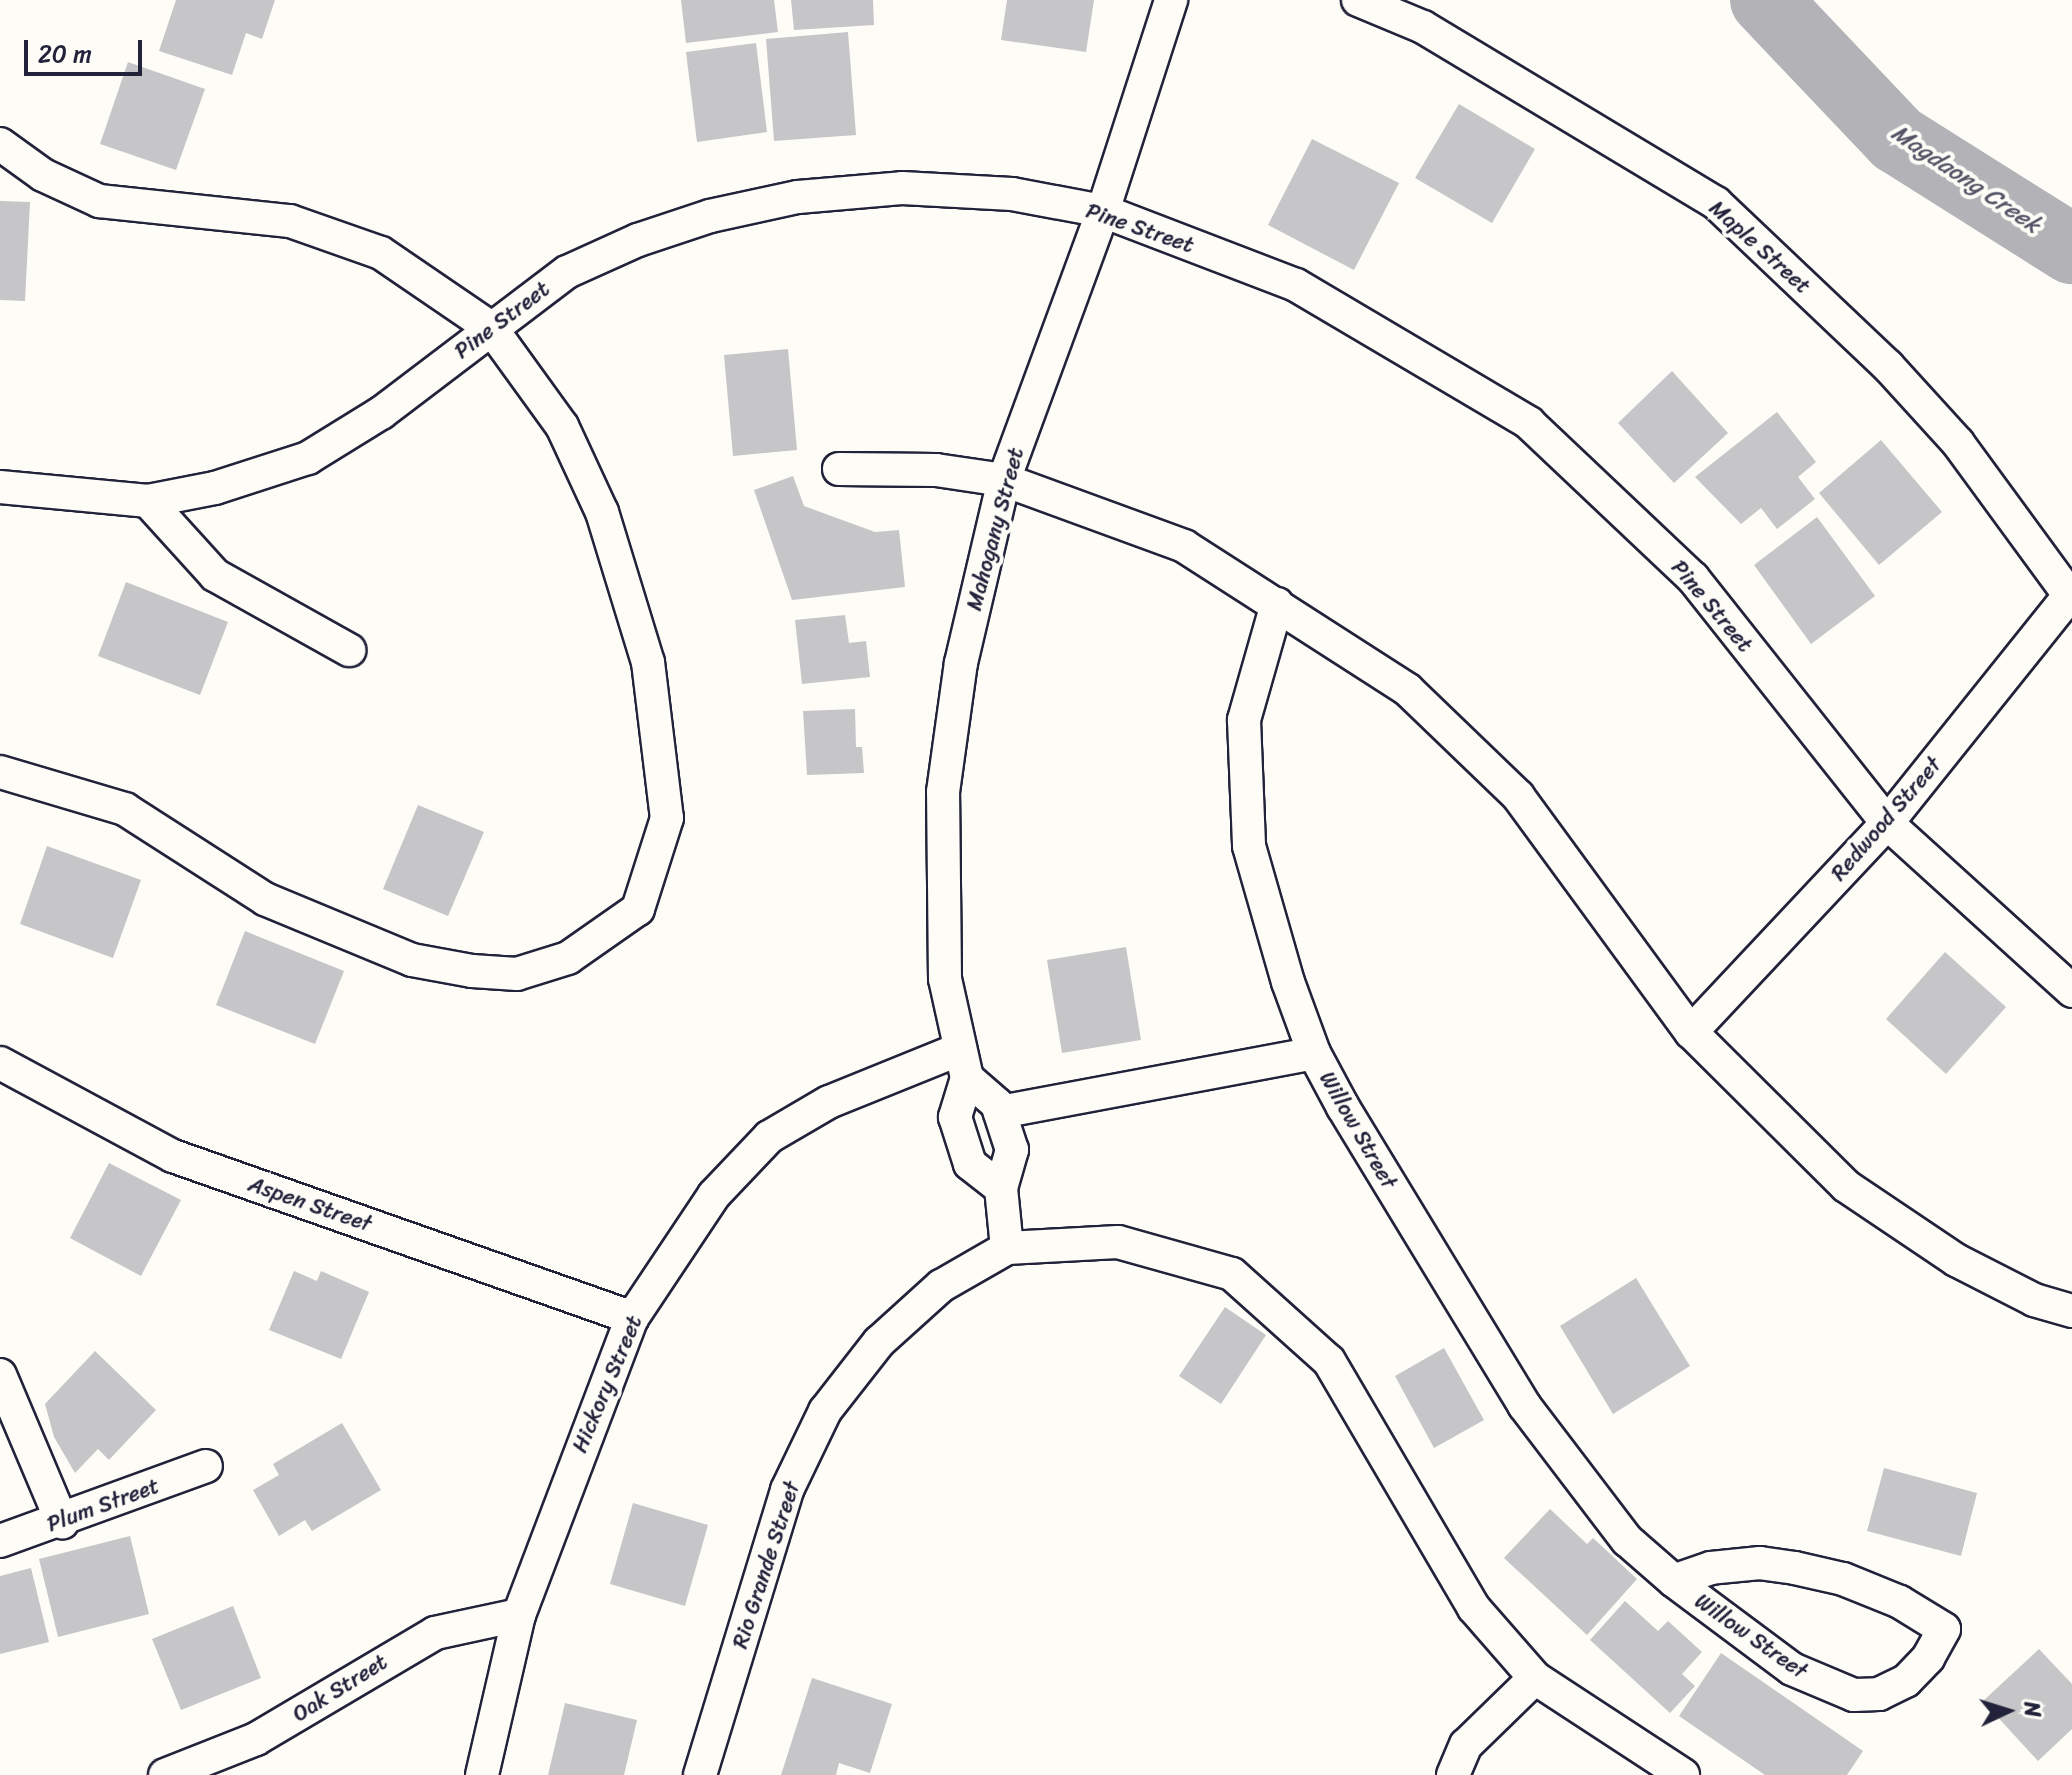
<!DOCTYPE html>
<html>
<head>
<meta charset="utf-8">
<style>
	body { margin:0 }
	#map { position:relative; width:2072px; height:1775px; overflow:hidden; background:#fdfcf7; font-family:Sriracha,sans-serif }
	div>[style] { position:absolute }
	.river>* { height:70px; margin:-35px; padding:0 35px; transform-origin:35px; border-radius:35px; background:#b2b2b7 }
	.building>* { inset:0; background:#c6c6c8 }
	.roads { filter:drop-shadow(2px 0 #22223b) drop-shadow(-2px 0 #22223b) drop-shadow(0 2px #22223b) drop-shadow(0 -2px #22223b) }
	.street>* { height:32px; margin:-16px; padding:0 16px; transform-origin:16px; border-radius:16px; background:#fdfcf7 }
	span { translate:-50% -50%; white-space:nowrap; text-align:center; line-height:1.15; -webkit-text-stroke:8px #fdfcf7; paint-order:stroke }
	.street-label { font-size:22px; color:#22223b }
	.water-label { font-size:24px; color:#545466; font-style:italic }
	.north { position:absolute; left:1968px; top:1671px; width:80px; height:80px; -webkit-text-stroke:6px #fdfcf7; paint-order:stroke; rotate:86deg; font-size:22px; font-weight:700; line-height:32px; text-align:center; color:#22223b }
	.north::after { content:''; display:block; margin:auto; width:28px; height:36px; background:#22223b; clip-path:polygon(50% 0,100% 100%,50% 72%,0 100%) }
	.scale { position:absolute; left:24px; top:40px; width:118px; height:36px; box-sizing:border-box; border:4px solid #22223b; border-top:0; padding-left:10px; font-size:24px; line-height:28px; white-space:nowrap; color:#22223b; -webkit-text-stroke:6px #fdfcf7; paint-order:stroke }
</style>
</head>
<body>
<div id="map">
	<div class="river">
		<i style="left:1765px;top:0;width:192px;rotate:46.5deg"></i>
		<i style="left:1897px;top:139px;width:207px;rotate:32.2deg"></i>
	</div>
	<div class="building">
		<i style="clip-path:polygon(176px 0,275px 0,262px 39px,246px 33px,232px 75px,159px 51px)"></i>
		<i style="clip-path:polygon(681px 0,774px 0,778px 32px,686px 43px)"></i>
		<i style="clip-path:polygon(791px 0,873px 0,874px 25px,794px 30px)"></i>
		<i style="clip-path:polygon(1007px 0,1094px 0,1086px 52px,1001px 40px)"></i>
		<i style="clip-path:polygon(848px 32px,856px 135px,774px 141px,766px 39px)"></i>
		<i style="clip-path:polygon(756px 43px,767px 132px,697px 142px,686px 52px)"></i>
		<i style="clip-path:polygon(128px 62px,205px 89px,176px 170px,100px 144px)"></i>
		<i style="clip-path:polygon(1459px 104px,1535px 149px,1492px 223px,1415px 178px)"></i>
		<i style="clip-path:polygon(1312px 139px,1399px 183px,1354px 270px,1268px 225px)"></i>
		<i style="clip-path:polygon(0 201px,30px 202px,25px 301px,0 300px)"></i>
		<i style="clip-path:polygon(788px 349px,797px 450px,733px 456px,724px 355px)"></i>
		<i style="clip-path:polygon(1672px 371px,1728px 433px,1674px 483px,1618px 423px)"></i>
		<i style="clip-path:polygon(1777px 412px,1816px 462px,1798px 477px,1815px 499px,1777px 529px,1761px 508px,1741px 524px,1695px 477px)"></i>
		<i style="clip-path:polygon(1881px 440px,1942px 512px,1879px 565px,1819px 493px)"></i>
		<i style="clip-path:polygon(793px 476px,804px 506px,875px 532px,899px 530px,905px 587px,792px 600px,754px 490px)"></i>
		<i style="clip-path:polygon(1817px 517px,1875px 596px,1811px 644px,1754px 565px)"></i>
		<i style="clip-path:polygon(126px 582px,228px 622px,200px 695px,98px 656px)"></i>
		<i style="clip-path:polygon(845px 615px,849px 643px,866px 641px,870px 677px,802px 684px,795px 620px)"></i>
		<i style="clip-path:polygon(855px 709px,856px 747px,862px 747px,864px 773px,807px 775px,803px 711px)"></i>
		<i style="clip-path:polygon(418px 805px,484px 832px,448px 916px,383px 889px)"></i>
		<i style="clip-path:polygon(47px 846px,141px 880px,113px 958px,20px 924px)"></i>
		<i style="clip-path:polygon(245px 931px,344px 971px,315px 1044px,216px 1005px)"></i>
		<i style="clip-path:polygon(1126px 947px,1141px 1040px,1062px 1053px,1047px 960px)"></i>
		<i style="clip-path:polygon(1945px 952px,2006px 1007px,1946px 1074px,1886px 1019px)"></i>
		<i style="clip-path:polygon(109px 1163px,181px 1200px,141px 1276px,70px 1238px)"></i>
		<i style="clip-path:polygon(294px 1271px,317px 1281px,321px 1271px,369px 1292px,341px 1359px,269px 1330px)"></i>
		<i style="clip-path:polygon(1636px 1278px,1690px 1366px,1613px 1414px,1560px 1326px)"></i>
		<i style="clip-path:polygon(1225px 1307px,1266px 1335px,1221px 1404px,1179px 1376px)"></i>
		<i style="clip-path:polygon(1444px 1348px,1484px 1420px,1434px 1448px,1395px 1376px)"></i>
		<i style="clip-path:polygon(95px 1351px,156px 1410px,109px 1460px,98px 1449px,75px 1473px,54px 1437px,45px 1404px)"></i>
		<i style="clip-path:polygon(342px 1423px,381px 1490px,312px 1531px,305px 1520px,279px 1536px,253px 1490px,279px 1475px,273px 1464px)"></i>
		<i style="clip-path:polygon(1884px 1468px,1977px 1493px,1961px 1556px,1867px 1531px)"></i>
		<i style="clip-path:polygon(633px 1503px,708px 1525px,685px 1606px,610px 1584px)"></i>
		<i style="clip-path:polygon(1550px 1509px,1587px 1544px,1593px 1538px,1637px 1579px,1587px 1635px,1504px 1558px)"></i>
		<i style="clip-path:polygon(130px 1536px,149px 1614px,58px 1637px,39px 1559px)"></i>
		<i style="clip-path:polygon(31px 1568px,49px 1642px,0 1654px,0 1576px)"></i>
		<i style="clip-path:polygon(1625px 1601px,1658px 1631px,1668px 1621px,1702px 1652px,1682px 1674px,1695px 1686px,1670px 1713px,1590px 1640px)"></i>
		<i style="clip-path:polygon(233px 1606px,261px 1678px,181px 1710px,152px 1639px)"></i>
		<i style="clip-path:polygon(2039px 1649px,2072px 1684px,2072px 1729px,2038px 1761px,1983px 1701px)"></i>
		<i style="clip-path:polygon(1721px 1653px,1863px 1751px,1847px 1775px,1765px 1775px,1679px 1716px)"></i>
		<i style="clip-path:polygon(812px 1678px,892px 1704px,870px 1773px,839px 1763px,836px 1775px,781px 1775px)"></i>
		<i style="clip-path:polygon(565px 1703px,637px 1720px,624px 1775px,548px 1775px)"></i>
	</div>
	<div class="roads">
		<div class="street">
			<i style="left:1358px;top:0;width:70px;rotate:22.6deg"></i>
			<i style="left:1423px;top:27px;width:342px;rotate:31deg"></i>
			<i style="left:1716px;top:203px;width:237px;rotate:43.5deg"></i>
			<i style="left:1888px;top:366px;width:104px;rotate:47.7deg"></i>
			<i style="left:1958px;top:443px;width:193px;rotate:53.8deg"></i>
			<i style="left:0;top:144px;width:53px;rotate:35.8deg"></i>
			<i style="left:43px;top:175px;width:62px;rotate:24.9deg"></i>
			<i style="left:99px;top:201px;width:192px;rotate:6deg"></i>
			<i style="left:290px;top:221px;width:96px;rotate:19.4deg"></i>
			<i style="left:381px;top:253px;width:133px;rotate:34.3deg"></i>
			<i style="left:491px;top:328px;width:121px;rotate:54.1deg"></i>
			<i style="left:562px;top:426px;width:95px;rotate:65.1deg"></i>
			<i style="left:602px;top:512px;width:157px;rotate:73deg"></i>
			<i style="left:648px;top:662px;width:157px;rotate:83.1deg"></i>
			<i style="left:667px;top:818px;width:96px;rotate:107.7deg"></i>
			<i style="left:638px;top:909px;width:85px;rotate:145deg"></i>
			<i style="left:568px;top:958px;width:53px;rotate:162.6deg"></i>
			<i style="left:517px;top:974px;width:45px;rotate:-176.2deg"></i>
			<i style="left:472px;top:971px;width:61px;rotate:-169.6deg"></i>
			<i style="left:412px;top:960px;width:159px;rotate:-157.5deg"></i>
			<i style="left:265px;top:899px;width:166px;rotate:-147.3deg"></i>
			<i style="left:125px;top:809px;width:130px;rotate:-163.5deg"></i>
			<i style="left:839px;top:469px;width:97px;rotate:0.6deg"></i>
			<i style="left:936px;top:470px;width:69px;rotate:8.4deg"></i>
			<i style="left:1004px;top:480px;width:192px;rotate:20.1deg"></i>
			<i style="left:1184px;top:546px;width:266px;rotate:32.7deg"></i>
			<i style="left:1408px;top:690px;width:153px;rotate:43.9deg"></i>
			<i style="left:1518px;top:796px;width:293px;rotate:53.8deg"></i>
			<i style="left:1691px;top:1032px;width:218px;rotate:44.8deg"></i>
			<i style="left:1846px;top:1186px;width:133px;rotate:33.9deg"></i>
			<i style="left:1956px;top:1260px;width:88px;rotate:27.1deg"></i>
			<i style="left:2034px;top:1300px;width:40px;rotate:16deg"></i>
			<i style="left:0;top:487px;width:149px;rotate:5.4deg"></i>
			<i style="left:148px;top:501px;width:68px;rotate:-11deg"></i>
			<i style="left:215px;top:488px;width:98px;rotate:-17.9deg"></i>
			<i style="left:308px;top:458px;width:86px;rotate:-31.7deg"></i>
			<i style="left:381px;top:413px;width:233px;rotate:-37.2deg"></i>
			<i style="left:567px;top:272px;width:78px;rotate:-24.3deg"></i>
			<i style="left:638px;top:240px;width:76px;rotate:-18.4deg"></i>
			<i style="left:710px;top:216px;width:90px;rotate:-12.2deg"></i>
			<i style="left:798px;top:197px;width:104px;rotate:-4.9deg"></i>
			<i style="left:902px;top:188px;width:110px;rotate:3.1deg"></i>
			<i style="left:1012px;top:194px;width:93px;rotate:10.6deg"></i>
			<i style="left:1103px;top:211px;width:207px;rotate:21deg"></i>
			<i style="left:1296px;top:285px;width:271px;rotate:30.6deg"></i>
			<i style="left:1529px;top:423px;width:226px;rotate:43.4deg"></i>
			<i style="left:1693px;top:578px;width:313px;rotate:51.6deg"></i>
			<i style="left:1887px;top:823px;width:250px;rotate:42.2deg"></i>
			<i style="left:148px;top:501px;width:100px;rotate:47.8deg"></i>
			<i style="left:215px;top:575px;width:154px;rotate:29.2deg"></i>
			<i style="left:1277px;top:604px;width:121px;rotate:105.9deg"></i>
			<i style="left:1244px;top:720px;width:126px;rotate:87.7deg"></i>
			<i style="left:1249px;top:846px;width:141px;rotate:74deg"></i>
			<i style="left:1288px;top:982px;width:76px;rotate:69.9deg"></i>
			<i style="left:1314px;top:1053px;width:61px;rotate:61.8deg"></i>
			<i style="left:1343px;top:1107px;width:349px;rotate:58.7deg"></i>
			<i style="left:1524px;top:1405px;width:170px;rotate:52.7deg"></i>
			<i style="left:1627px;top:1540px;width:62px;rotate:41.1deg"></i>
			<i style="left:1674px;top:1581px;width:147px;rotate:36.7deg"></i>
			<i style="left:1792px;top:1669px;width:67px;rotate:22.8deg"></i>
			<i style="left:1854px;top:1695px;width:25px;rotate:-2deg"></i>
			<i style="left:1879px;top:1694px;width:30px;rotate:-26deg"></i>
			<i style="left:1906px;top:1681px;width:32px;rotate:-46deg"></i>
			<i style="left:1928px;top:1658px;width:33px;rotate:-61deg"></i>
			<i style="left:1944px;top:1629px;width:52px;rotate:-148.5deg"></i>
			<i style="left:1900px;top:1602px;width:61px;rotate:-158deg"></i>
			<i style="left:1843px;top:1579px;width:49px;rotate:-167.1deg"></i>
			<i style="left:1795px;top:1568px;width:35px;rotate:-172deg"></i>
			<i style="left:1760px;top:1563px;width:49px;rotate:174.2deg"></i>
			<i style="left:1711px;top:1568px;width:39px;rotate:161deg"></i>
			<i style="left:1691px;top:1032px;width:287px;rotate:-46.8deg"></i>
			<i style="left:1887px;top:823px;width:291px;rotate:-51.3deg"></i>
			<i style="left:0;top:1063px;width:196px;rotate:28.3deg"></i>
			<i style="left:173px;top:1156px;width:487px;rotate:19.4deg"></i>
			<i style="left:967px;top:1078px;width:41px;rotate:107.1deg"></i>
			<i style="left:955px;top:1117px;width:49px;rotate:72.3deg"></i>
			<i style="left:970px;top:1164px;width:39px;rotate:38deg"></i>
			<i style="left:1000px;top:1112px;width:319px;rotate:-10.6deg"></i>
			<i style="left:1007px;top:1248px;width:60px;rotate:-95.7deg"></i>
			<i style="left:1001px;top:1188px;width:40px;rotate:-74deg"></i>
			<i style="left:1012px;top:1150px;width:48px;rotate:-108.1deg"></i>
			<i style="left:997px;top:1104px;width:40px;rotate:-139deg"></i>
			<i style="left:967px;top:1078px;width:101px;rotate:-102.5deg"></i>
			<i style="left:945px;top:979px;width:187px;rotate:-90.6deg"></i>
			<i style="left:943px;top:792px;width:130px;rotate:-82.1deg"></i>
			<i style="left:961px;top:663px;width:188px;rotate:-76.8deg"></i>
			<i style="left:1004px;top:480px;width:287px;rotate:-69.8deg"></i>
			<i style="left:1103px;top:211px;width:222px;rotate:-72.1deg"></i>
			<i style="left:0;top:1375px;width:160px;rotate:67.1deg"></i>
			<i style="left:0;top:1541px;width:219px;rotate:-20deg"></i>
			<i style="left:165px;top:1775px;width:98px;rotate:-21.6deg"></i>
			<i style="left:256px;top:1739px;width:208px;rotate:-30.6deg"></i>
			<i style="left:435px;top:1633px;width:86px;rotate:-12.1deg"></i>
			<i style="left:482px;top:1775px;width:164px;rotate:-77deg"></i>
			<i style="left:519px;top:1615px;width:318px;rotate:-69.2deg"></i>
			<i style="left:632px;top:1318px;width:148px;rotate:-56.3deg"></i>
			<i style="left:714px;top:1195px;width:80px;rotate:-46.5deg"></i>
			<i style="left:769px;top:1137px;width:69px;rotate:-30.3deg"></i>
			<i style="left:829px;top:1102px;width:139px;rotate:-22deg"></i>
			<i style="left:700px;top:1775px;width:298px;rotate:-73deg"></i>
			<i style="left:787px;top:1490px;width:88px;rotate:-64.3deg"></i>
			<i style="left:825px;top:1411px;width:88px;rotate:-52deg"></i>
			<i style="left:879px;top:1342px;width:84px;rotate:-42.1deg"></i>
			<i style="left:941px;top:1286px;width:76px;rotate:-29.9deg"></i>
			<i style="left:1007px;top:1248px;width:111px;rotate:-3.1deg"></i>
			<i style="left:1118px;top:1242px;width:118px;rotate:15.7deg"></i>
			<i style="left:1232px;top:1274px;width:130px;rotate:41.9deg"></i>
			<i style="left:1329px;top:1361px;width:286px;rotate:59.6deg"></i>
			<i style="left:1474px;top:1608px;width:93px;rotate:48.9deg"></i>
			<i style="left:1535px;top:1678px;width:177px;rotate:33.2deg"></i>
			<i style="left:1453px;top:1775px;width:33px;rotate:-67deg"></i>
			<i style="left:1466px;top:1745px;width:96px;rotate:-44.2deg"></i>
		</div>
	</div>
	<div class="street-label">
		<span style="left:1140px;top:228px;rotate:19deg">Pine Street</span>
		<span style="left:1760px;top:247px;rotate:42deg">Maple Street</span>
		<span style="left:502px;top:320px;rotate:-37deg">Pine Street</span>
		<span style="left:995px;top:529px;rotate:-75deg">Mahogany Street</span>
		<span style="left:1712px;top:606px;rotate:50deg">Pine Street</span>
		<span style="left:1886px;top:819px;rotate:-49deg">Redwood Street</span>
		<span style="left:1358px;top:1130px;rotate:60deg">Willow Street</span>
		<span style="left:310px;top:1204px;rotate:19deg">Aspen Street</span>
		<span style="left:607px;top:1384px;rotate:-67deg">Hickory Street</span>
		<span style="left:103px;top:1505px;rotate:-20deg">Plum Street</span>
		<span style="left:766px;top:1565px;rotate:-72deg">Rio Grande Street</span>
		<span style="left:1751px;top:1636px;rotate:35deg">Willow Street</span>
		<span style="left:340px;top:1688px;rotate:-32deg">Oak Street</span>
	</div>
	<div class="water-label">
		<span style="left:1966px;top:179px;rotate:34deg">Magdaong Creek</span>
	</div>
	<div class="north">N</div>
	<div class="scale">20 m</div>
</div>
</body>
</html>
